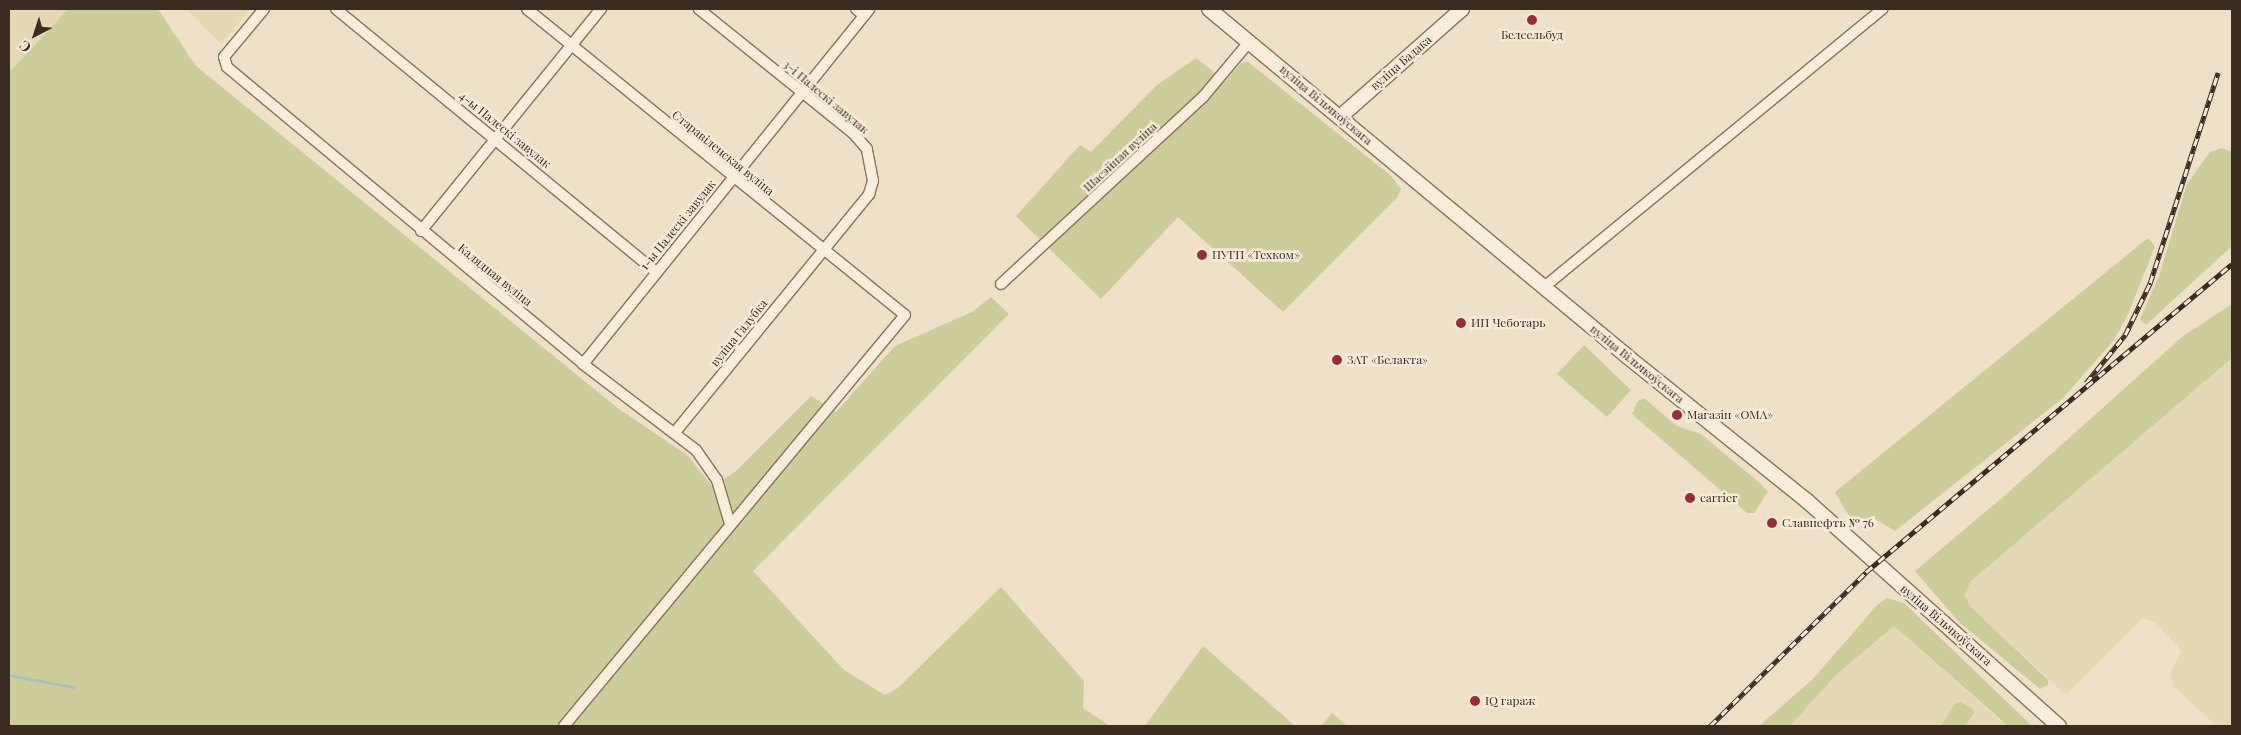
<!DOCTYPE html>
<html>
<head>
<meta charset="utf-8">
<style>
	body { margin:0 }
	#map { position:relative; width:2241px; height:735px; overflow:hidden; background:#efe0c8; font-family:"Playfair Display",serif }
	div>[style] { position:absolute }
	.farmland>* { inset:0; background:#e4d9b5 }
	.green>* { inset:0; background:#cccd9b }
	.stream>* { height:2.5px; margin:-1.25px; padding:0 1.25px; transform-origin:1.25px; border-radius:1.25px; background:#a9c3b9 }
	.roads { filter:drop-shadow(1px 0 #8b725d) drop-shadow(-1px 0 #8b725d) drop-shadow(0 1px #8b725d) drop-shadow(0 -1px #8b725d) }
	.minor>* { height:10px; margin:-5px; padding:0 5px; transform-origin:5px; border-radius:5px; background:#f9eedb }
	.secondary>* { height:14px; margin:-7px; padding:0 7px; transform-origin:7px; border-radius:7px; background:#f9eedb }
	.rail>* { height:4.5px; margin-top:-2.25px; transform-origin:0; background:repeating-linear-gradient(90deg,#f6ebd8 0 8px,#3b2b20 0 16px); box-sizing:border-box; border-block:1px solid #3b2b20 }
	.dots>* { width:14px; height:14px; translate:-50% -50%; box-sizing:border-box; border:2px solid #f6ebd8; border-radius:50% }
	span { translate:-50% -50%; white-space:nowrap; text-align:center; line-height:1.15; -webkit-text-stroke:5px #f6ebd8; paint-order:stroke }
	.poi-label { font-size:12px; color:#3b2b20 }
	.left { translate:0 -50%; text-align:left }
	.street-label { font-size:12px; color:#3b2b20 }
	.frame { position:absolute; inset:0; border:10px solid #3b2b20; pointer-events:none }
	.north { position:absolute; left:10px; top:10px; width:50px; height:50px; -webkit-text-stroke:4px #f6ebd8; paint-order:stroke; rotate:220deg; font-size:14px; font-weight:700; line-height:20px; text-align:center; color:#3b2b20 }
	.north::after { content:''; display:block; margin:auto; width:18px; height:22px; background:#3b2b20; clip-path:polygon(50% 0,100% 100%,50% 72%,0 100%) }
</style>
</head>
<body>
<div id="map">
	<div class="farmland">
		<i style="clip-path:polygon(9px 9px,68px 9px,9px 73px)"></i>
		<i style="clip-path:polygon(187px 9px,250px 9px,221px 44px)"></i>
		<i style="clip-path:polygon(2232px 358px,2232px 726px,2217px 726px,2174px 687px,2170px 673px,2182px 651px,2154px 622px,2143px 618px,2066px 695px,1970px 606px,1965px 595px,1970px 582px)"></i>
		<i style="clip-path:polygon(1894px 626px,1998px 719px,2008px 726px,1790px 726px,1836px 675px)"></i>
	</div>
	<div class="green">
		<i style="clip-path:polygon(68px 9px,158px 9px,196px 66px,619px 409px,687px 455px,713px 487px,736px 471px,811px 396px,836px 412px,895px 346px,972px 312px,991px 297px,1009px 314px,753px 571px,844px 670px,885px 695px,898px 688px,1001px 587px,1084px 681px,1083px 708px,1110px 726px,9px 726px,9px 73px)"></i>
		<i style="clip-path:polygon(1196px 58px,1225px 81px,1241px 63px,1248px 62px,1390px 175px,1401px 189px,1397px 198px,1283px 312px,1178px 217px,1101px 299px,1016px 216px,1080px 145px,1091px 152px,1157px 85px)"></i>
		<i style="clip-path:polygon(2221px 148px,2232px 152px,2232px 246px,2147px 324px,2143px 323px,2140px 319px,2159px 276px,2187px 184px,2210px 152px)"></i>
		<i style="clip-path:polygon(2148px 238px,2155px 246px,2128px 314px,2114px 340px,2063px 398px,1895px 531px,1875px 519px,1856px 520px,1847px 513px,1835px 492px)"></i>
		<i style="clip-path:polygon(2232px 304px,2232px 358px,1970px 582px,1965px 595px,1970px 606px,2048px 680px,2048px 685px,2040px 689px,1959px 622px,1915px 571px,2002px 498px,2183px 336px)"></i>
		<i style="clip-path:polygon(1584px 345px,1631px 390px,1607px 417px,1557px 374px)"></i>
		<i style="clip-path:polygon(1644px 398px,1677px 426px,1701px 434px,1761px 484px,1768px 492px,1754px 513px,1747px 513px,1632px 414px,1638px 401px)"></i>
		<i style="clip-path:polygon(1887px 598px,1904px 603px,2032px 726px,2008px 726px,1894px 626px,1836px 675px,1790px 726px,1759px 726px,1813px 679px,1878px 604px)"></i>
		<i style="clip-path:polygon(1203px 646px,1262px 697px,1295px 726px,1145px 726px)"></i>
		<i style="clip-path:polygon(1960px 702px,1972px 708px,1974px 713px,1965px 726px,1941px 726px,1955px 704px)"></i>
		<i style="clip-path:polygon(1332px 713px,1347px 726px,1321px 726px)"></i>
	</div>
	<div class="stream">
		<i style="left:9px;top:675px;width:66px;rotate:10.5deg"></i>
	</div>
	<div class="roads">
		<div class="minor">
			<i style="left:264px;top:9px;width:62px;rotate:129.8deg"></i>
			<i style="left:224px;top:57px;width:10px;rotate:73deg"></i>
			<i style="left:227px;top:67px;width:464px;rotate:39.8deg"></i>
			<i style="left:583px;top:364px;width:142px;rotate:37.3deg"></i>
			<i style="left:696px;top:450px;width:37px;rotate:55deg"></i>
			<i style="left:717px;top:480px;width:46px;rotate:73.5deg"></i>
			<i style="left:336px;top:9px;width:414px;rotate:39.4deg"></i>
			<i style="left:527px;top:9px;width:486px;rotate:39deg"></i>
			<i style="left:905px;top:315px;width:534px;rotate:129.68deg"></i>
			<i style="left:856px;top:9px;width:10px;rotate:37deg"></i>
			<i style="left:421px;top:231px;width:286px;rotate:-51deg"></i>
			<i style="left:1001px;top:284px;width:275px;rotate:-42.8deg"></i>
			<i style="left:1203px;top:97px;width:72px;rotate:-50.1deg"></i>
			<i style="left:1544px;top:287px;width:438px;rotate:-39.4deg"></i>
			<i style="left:583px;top:364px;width:456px;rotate:-51.1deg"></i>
			<i style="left:676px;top:431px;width:306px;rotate:-50.8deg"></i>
			<i style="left:869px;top:194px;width:14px;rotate:-73deg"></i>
			<i style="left:873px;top:181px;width:33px;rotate:-101deg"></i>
			<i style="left:867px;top:149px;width:21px;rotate:-131deg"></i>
			<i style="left:853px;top:133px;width:198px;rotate:-141.2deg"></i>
		</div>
		<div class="secondary">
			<i style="left:1209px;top:9px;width:545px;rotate:39.71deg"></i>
			<i style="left:1628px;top:357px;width:230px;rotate:38.8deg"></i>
			<i style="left:1807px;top:501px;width:338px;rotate:41.8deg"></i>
			<i style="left:1340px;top:117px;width:163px;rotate:-41.5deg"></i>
		</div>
	</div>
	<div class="rail">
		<i style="left:2086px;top:383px;width:62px;rotate:-50.9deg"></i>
		<i style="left:2125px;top:335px;width:58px;rotate:-64.3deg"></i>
		<i style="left:2150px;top:283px;width:221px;rotate:-72.1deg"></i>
		<i style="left:1710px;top:726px;width:219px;rotate:-44.6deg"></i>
		<i style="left:1866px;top:572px;width:478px;rotate:-40.1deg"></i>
	</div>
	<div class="dots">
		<i style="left:1532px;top:20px;background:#9a2c36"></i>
		<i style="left:1202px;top:255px;background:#9a2c36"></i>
		<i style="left:1461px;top:323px;background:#9a2c36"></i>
		<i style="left:1337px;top:360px;background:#9a2c36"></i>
		<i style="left:1677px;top:415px;background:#9a2c36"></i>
		<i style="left:1690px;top:498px;background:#9a2c36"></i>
		<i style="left:1772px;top:523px;background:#9a2c36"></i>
		<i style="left:1475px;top:701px;background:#9a2c36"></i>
	</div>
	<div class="poi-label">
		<span style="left:1532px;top:35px">Белсельбуд</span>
		<span class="left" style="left:1212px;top:255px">ПУГП «Техком»</span>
		<span class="left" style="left:1471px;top:323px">ИП Чеботарь</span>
		<span class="left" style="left:1347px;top:360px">ЗАТ «Белакта»</span>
		<span class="left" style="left:1687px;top:415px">Магазін «ОМА»</span>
		<span class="left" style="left:1700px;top:498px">carrier</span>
		<span class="left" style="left:1782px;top:523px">Славнефть № 76</span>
		<span class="left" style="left:1485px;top:701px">IQ гараж</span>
	</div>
	<div class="street-label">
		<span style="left:1401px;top:63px;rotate:-41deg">вуліца Бадака</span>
		<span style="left:826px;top:97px;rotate:40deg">3-і Палескі завулак</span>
		<span style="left:1326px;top:105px;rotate:40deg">вуліца Вільчкоўскага</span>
		<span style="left:505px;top:130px;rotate:39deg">4-ы Палескі завулак</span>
		<span style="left:723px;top:153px;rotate:39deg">Старавіленская вуліца</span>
		<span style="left:1120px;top:157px;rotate:-43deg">Шасэйная вуліца</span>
		<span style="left:678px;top:225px;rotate:-51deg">1-ы Палескі завулак</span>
		<span style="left:495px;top:275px;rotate:39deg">Калядная вуліца</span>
		<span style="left:739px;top:333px;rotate:-51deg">вуліца Галубка</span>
		<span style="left:1637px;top:364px;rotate:39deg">вуліца Вільчкоўскага</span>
		<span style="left:1946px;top:625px;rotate:41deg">вуліца Вільчкоўскага</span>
	</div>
	<div class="frame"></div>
	<div class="north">С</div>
</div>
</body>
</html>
